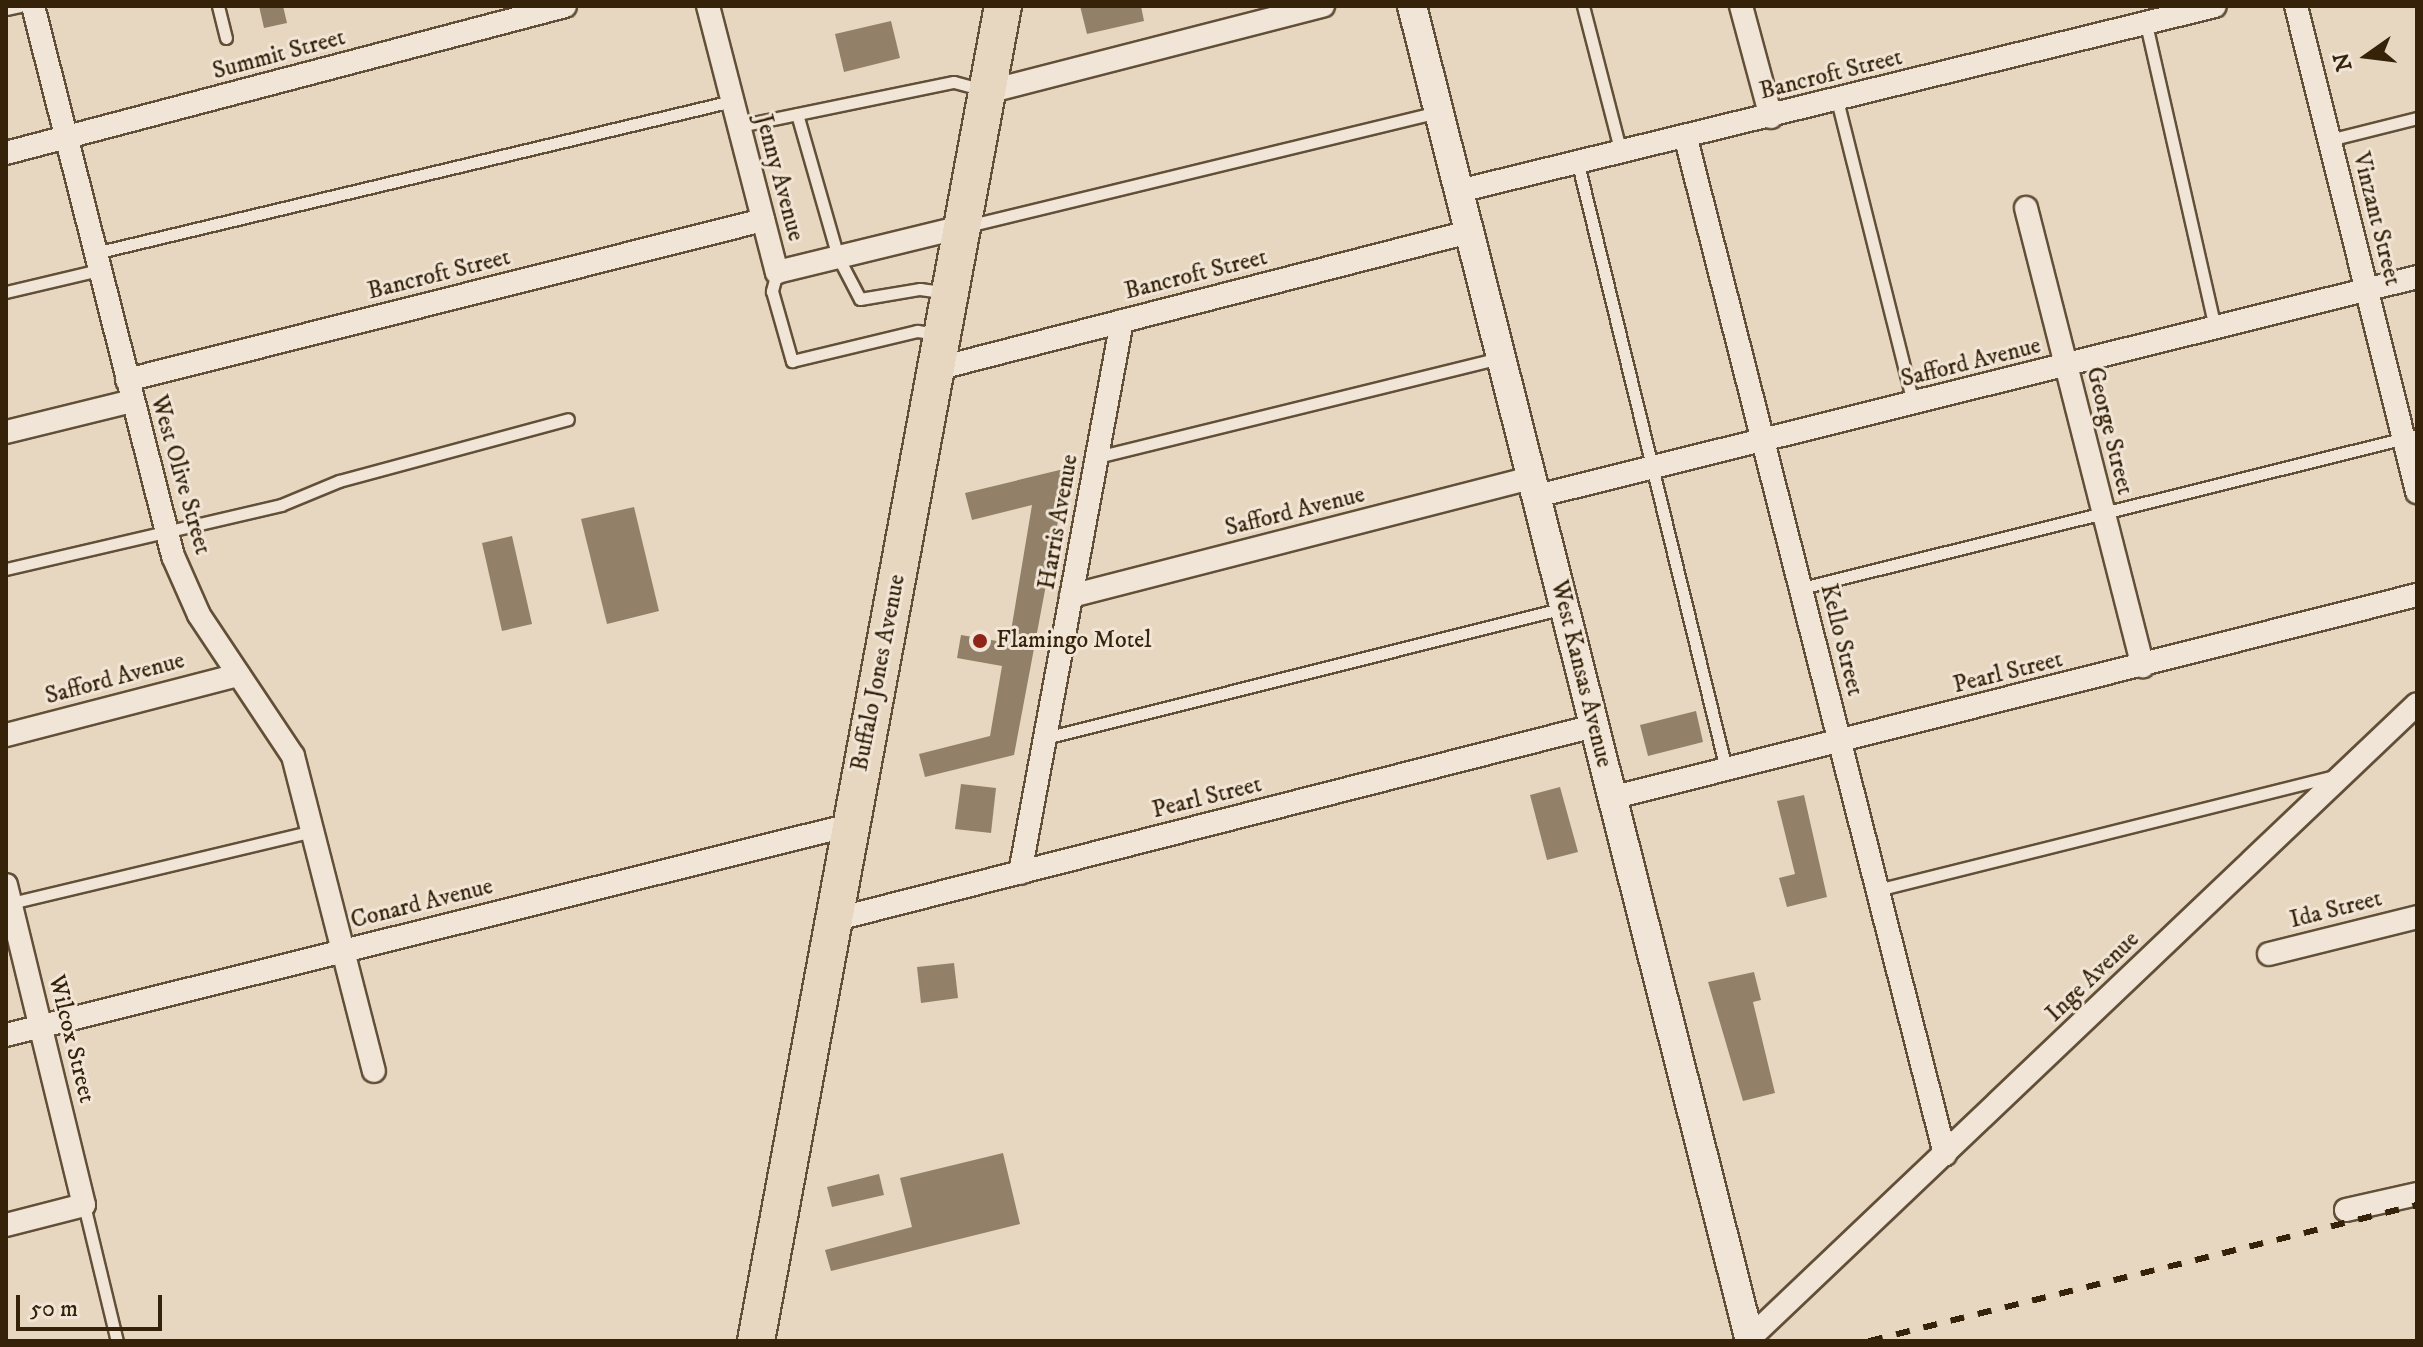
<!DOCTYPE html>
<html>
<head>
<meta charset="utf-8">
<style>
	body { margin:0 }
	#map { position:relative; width:2423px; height:1347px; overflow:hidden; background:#e8d7c0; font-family:"IM FELL DW Pica",serif }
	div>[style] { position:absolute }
	.building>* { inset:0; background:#928068 }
	.roads { filter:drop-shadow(2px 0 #624f37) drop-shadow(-2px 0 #624f37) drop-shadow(0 2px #624f37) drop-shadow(0 -2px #624f37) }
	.service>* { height:11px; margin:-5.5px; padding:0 5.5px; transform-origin:5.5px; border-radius:5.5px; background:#f0e5d6 }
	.minor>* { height:22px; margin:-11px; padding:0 11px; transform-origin:11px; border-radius:11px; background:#f0e5d6 }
	.tertiary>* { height:28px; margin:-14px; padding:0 14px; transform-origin:14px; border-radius:14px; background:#f0e5d6 }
	.primary>* { height:36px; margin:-18px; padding:0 18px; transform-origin:18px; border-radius:18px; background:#e8d7c0 }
	.rail>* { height:6px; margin-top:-3px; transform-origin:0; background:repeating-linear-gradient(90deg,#352209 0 14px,transparent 0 28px) }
	.dots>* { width:22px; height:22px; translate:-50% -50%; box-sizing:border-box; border:4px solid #f0e5d6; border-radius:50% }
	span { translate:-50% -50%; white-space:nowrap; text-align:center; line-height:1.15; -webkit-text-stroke:6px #f0e5d6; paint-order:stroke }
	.street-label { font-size:24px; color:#352209 }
	.poi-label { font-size:24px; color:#352209 }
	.left { translate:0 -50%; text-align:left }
	.frame { position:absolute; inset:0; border:8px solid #352209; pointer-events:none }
	.north { position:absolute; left:2327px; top:16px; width:80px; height:80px; -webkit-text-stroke:6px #f0e5d6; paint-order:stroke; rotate:256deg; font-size:22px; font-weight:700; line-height:32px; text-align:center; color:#352209 }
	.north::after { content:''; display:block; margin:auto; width:28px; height:36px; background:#352209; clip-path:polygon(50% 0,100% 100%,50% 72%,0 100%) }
	.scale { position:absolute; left:16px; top:1295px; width:146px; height:36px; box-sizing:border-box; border:4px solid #352209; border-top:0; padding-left:10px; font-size:24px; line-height:28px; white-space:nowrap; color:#352209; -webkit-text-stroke:6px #f0e5d6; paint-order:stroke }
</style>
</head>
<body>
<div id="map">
	<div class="building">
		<i style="clip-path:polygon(259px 6px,283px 6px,287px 23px,264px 28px)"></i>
		<i style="clip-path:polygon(1080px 6px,1141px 6px,1144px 21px,1087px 34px)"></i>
		<i style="clip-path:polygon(891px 21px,900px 58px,844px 72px,835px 34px)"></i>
		<i style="clip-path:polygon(1068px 468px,1014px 755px,925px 777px,919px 754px,990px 736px,1002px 666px,957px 658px,961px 635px,1009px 643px,1032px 505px,972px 520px,965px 493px)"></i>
		<i style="clip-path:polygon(634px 507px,659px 611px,607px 624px,581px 519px)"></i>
		<i style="clip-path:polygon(512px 536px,532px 624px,502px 631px,482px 543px)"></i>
		<i style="clip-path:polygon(1696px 711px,1703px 742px,1648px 756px,1640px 725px)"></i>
		<i style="clip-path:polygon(961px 784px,996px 788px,991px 833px,955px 829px)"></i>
		<i style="clip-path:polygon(1560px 787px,1578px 852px,1547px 860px,1530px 795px)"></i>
		<i style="clip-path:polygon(1804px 795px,1827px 897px,1787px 907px,1779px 878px,1795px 874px,1777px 801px)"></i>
		<i style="clip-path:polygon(954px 963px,958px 998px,921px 1003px,917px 967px)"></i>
		<i style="clip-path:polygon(1754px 972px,1761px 1000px,1753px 1002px,1775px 1093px,1743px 1101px,1708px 982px)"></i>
		<i style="clip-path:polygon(1003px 1153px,1020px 1224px,831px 1271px,825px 1250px,912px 1227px,900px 1178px)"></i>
		<i style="clip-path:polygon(879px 1174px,884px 1195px,832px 1207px,827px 1187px)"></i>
	</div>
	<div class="roads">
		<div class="service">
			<i style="left:218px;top:6px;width:33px;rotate:76deg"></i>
			<i style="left:1583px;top:6px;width:152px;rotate:75.5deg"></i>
			<i style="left:6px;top:9px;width:14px;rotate:-12deg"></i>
			<i style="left:2146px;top:24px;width:312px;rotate:77.2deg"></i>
			<i style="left:1837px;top:100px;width:312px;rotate:75.9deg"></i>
			<i style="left:797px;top:114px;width:149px;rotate:74deg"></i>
			<i style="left:838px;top:257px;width:47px;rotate:62.4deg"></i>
			<i style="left:860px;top:299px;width:61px;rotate:-9.5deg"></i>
			<i style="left:920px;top:289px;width:27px;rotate:8deg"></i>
			<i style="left:739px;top:126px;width:219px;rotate:-11.6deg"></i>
			<i style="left:954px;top:82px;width:31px;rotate:15deg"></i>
			<i style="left:2329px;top:140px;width:91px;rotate:-14deg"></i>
			<i style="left:1578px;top:164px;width:623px;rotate:76.25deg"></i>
			<i style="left:967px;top:226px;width:486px;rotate:-13.6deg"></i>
			<i style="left:95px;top:253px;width:655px;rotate:-13.42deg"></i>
			<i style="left:777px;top:272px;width:20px;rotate:105deg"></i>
			<i style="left:772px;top:291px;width:73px;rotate:74.1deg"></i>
			<i style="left:792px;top:361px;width:129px;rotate:-13.5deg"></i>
			<i style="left:917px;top:331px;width:21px;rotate:8deg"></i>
			<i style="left:6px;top:292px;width:96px;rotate:-13.3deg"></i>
			<i style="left:1097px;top:457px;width:415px;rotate:-13.8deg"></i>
			<i style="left:6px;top:569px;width:282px;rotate:-13.1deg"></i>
			<i style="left:281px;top:505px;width:63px;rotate:-22.5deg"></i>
			<i style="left:339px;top:481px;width:237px;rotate:-15.1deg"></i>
			<i style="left:1802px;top:588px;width:634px;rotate:-13.97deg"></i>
			<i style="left:1049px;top:737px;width:531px;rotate:-14.06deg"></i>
			<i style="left:1877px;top:890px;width:472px;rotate:-14deg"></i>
			<i style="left:7px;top:904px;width:315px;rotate:-13.4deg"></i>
			<i style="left:84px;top:1205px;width:140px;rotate:76.4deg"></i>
		</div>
		<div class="minor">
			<i style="left:33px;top:6px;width:568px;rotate:75.72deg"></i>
			<i style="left:173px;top:556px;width:64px;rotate:66.2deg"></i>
			<i style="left:199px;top:615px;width:169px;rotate:56.3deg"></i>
			<i style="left:293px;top:756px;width:325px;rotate:75.6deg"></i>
			<i style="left:708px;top:6px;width:275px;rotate:75.5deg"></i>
			<i style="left:777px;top:272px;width:190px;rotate:-13.7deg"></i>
			<i style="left:1741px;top:6px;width:115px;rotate:74.9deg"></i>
			<i style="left:2296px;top:6px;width:501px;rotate:76.02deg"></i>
			<i style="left:987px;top:92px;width:347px;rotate:-14.4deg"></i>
			<i style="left:1686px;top:139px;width:1048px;rotate:75.69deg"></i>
			<i style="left:6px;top:153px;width:578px;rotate:-14.73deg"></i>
			<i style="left:1459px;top:191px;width:778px;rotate:-13.75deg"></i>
			<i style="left:2026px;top:208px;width:473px;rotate:75.7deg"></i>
			<i style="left:936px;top:369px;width:550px;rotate:-14.42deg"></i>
			<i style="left:127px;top:380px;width:656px;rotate:-14.12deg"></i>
			<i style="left:6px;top:432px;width:130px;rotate:-13.8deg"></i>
			<i style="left:1537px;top:496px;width:907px;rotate:-13.97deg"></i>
			<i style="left:1071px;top:596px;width:476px;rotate:-14.4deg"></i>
			<i style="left:6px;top:735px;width:240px;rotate:-14.5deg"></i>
			<i style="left:1611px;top:798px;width:831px;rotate:-14.14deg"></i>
			<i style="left:1020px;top:873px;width:561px;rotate:-79.53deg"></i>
			<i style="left:6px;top:885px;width:329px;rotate:76.3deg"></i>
			<i style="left:84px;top:1205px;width:81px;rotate:165.6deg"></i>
			<i style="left:833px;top:920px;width:785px;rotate:-14.3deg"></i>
			<i style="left:2269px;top:954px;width:153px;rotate:-14deg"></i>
			<i style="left:6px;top:1035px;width:870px;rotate:-13.97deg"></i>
			<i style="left:2346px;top:1210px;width:73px;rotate:-12.7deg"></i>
			<i style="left:1750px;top:1338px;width:920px;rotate:-43.55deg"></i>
		</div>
		<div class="tertiary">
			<i style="left:1412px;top:6px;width:1377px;rotate:75.79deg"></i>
		</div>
		<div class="primary">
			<i style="left:756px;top:1341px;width:1358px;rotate:-79.52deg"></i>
		</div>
	</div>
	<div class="rail">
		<i style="left:1869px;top:1341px;width:565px;rotate:-13.94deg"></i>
	</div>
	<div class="dots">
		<i style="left:980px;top:641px;background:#8f2418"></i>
	</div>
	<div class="street-label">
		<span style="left:279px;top:55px;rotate:-15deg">Summit Street</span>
		<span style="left:1831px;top:75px;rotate:-14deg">Bancroft Street</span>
		<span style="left:779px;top:178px;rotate:75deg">Jenny Avenue</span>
		<span style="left:2376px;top:219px;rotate:76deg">Vinzant Street</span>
		<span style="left:439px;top:275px;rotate:-14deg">Bancroft Street</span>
		<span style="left:1196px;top:275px;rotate:-14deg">Bancroft Street</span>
		<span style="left:1971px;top:363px;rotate:-14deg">Safford Avenue</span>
		<span style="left:2109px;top:431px;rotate:76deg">George Street</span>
		<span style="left:180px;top:475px;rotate:74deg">West Olive Street</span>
		<span style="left:1295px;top:512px;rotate:-14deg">Safford Avenue</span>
		<span style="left:1059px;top:522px;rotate:-80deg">Harris Avenue</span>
		<span style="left:1841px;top:640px;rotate:76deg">Kello Street</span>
		<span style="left:879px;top:673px;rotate:-79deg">Buffalo Jones Avenue</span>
		<span style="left:2008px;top:673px;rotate:-14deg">Pearl Street</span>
		<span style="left:1581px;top:674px;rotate:76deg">West Kansas Avenue</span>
		<span style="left:115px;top:679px;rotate:-15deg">Safford Avenue</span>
		<span style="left:1207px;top:798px;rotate:-14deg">Pearl Street</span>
		<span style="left:422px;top:904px;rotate:-14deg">Conard Avenue</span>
		<span style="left:2336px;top:910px;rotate:-14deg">Ida Street</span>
		<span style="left:2093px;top:977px;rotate:-44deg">Inge Avenue</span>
		<span style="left:71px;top:1039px;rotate:76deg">Wilcox Street</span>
	</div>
	<div class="poi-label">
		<span class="left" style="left:996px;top:641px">Flamingo Motel</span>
	</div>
	<div class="frame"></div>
	<div class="north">N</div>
	<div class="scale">50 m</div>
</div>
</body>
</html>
